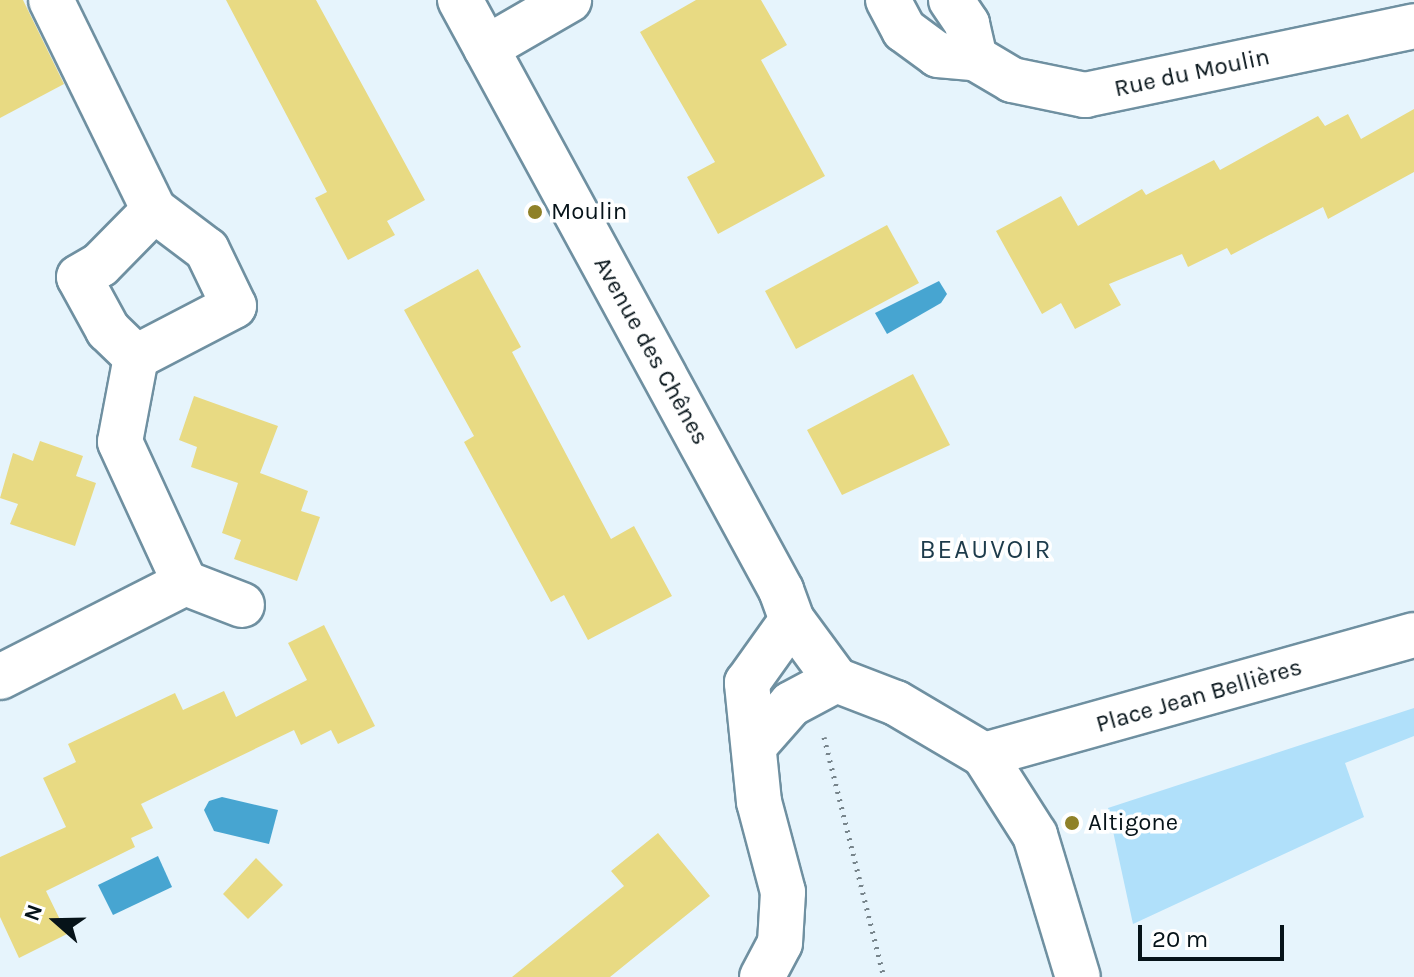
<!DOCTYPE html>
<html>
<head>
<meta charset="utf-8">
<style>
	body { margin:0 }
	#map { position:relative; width:1414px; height:977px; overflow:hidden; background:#e6f4fc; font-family:Karla,sans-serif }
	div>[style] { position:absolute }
	.green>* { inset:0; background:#b0e0fa }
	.water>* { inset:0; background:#47a5d1 }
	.building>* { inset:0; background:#e8da83 }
	.path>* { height:5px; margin-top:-2.5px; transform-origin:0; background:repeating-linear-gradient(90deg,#77848b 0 2px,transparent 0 8px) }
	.roads { filter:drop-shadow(2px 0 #6f90a1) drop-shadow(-2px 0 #6f90a1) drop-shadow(0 2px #6f90a1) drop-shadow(0 -2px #6f90a1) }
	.minor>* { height:44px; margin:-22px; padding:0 22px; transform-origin:22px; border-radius:22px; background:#fff }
	.dots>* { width:22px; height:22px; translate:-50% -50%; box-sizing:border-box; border:4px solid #fff; border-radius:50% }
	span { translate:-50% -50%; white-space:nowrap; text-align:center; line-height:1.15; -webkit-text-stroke:7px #fff; paint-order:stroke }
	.street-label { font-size:24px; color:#061319 }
	.poi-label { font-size:24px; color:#061319 }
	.left { translate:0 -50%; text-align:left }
	.neighbourhood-label { font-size:26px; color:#1d3b4b; letter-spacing:2px }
	.north { position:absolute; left:16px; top:881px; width:80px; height:80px; -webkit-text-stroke:6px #fff; paint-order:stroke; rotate:290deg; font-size:22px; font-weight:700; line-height:32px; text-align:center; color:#061319 }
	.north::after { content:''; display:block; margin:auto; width:28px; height:36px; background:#061319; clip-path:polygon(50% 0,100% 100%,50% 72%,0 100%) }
	.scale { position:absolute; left:1138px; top:925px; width:146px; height:36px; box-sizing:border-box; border:4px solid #061319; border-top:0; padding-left:10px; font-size:24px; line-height:28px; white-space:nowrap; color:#061319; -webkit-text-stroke:6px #fff; paint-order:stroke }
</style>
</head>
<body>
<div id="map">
	<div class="green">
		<i style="clip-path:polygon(1414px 708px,1414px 736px,1345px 763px,1364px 817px,1133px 924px,1108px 808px)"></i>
	</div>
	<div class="water">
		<i style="clip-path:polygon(939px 281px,947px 294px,941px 303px,887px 334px,875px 313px)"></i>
		<i style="clip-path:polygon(222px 797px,278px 810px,269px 844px,214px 831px,204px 810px,209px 801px)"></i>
		<i style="clip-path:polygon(158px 856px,172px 887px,113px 915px,98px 885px)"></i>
	</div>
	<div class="building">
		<i style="clip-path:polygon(0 0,23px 0,64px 84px,0 118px)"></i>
		<i style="clip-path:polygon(226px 0,316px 0,425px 200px,387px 221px,395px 235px,348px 260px,315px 198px,327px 192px)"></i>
		<i style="clip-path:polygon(696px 0,761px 0,787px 45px,761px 60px,825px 176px,718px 234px,687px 177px,715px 162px,640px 32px)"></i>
		<i style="clip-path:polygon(1414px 109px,1414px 172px,1328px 219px,1323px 207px,1231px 255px,1227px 248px,1188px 267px,1182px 254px,1109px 284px,1121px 305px,1075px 329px,1061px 303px,1042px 314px,996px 231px,1061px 196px,1078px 226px,1142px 189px,1146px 195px,1214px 160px,1220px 170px,1318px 116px,1325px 126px,1348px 114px,1361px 139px)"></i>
		<i style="clip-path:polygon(887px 225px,919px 283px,796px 349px,765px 291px)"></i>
		<i style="clip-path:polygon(478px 269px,521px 347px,512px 352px,611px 539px,634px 526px,672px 596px,588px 640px,564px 595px,551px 602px,464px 442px,474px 436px,404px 310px)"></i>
		<i style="clip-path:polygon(913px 374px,950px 445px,842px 495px,807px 430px)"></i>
		<i style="clip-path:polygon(194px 396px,278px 426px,260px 473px,308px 491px,301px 511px,320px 517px,297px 581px,234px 559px,241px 540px,222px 533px,238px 483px,191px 467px,197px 447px,179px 440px)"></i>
		<i style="clip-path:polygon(40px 441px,83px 456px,76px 476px,96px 483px,75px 546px,10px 524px,18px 504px,0 498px,13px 453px,33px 461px)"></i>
		<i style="clip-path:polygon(324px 625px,375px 726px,338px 744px,331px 730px,301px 745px,294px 730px,141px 804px,153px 828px,131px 838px,135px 847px,46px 891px,67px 934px,19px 958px,0 917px,0 857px,66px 827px,43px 778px,76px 762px,68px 744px,175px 693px,183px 710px,224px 691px,236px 717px,307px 680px,288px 643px)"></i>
		<i style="clip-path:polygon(658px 833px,710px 896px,610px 977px,512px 977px,624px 886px,611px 871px)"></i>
		<i style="clip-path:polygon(256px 858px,283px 885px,248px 919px,223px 894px)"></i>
	</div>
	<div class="path">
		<i style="left:824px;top:737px;width:247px;rotate:76deg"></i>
	</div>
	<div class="roads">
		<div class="minor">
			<i style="left:51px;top:0;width:234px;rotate:63.9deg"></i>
			<i style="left:154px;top:210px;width:66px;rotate:37deg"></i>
			<i style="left:207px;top:250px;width:62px;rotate:64.3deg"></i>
			<i style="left:234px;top:306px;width:110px;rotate:152.5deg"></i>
			<i style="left:136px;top:357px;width:39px;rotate:-136deg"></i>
			<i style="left:108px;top:330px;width:60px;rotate:-118.7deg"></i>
			<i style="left:79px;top:277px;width:24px;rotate:-30deg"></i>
			<i style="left:100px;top:265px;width:77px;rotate:-45.5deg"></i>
			<i style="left:460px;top:0;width:672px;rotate:61.45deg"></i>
			<i style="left:781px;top:590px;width:32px;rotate:70deg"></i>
			<i style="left:792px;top:620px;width:74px;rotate:53.7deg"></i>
			<i style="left:836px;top:680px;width:64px;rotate:21deg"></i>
			<i style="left:896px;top:703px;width:102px;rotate:30.6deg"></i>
			<i style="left:984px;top:755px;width:95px;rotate:57.5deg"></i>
			<i style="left:1035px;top:835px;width:148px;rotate:73.2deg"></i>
			<i style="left:888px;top:0;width:34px;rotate:62deg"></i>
			<i style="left:904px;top:30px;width:42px;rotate:36.3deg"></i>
			<i style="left:938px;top:55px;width:37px;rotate:5deg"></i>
			<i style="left:975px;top:58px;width:43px;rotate:30.7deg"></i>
			<i style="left:1012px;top:80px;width:75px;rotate:11.6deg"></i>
			<i style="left:1085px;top:95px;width:336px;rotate:-11.8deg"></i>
			<i style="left:951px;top:0;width:29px;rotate:56deg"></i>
			<i style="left:967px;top:24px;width:35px;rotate:77deg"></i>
			<i style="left:486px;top:48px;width:96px;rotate:-30deg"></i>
			<i style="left:136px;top:357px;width:86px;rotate:100.7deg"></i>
			<i style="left:120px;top:442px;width:155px;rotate:65.3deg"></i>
			<i style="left:185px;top:583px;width:61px;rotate:21.1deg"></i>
			<i style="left:0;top:677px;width:208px;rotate:-26.9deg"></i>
			<i style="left:754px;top:746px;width:56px;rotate:-48.6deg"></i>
			<i style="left:791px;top:704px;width:51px;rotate:-28.1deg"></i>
			<i style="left:984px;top:755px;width:446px;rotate:-15.6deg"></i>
			<i style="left:762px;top:977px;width:38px;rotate:-62deg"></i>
			<i style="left:780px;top:943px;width:51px;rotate:-86.6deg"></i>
			<i style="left:783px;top:892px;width:93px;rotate:-104.9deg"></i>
			<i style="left:759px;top:802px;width:120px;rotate:-95.8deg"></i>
			<i style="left:747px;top:683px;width:77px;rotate:-54.5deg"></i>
		</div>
	</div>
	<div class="dots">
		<i style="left:535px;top:212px;background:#8f8128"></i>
		<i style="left:1072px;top:823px;background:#8f8128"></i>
	</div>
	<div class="street-label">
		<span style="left:1192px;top:73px;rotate:-12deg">Rue du Moulin</span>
		<span style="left:651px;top:351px;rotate:61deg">Avenue des Chênes</span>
		<span style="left:1199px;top:696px;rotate:-16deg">Place Jean Bellières</span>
	</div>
	<div class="poi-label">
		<span class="left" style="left:551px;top:212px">Moulin</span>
		<span class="left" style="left:1088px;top:823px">Altigone</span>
	</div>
	<div class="neighbourhood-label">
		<span style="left:986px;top:550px">BEAUVOIR</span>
	</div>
	<div class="north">N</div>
	<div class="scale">20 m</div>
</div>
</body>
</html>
